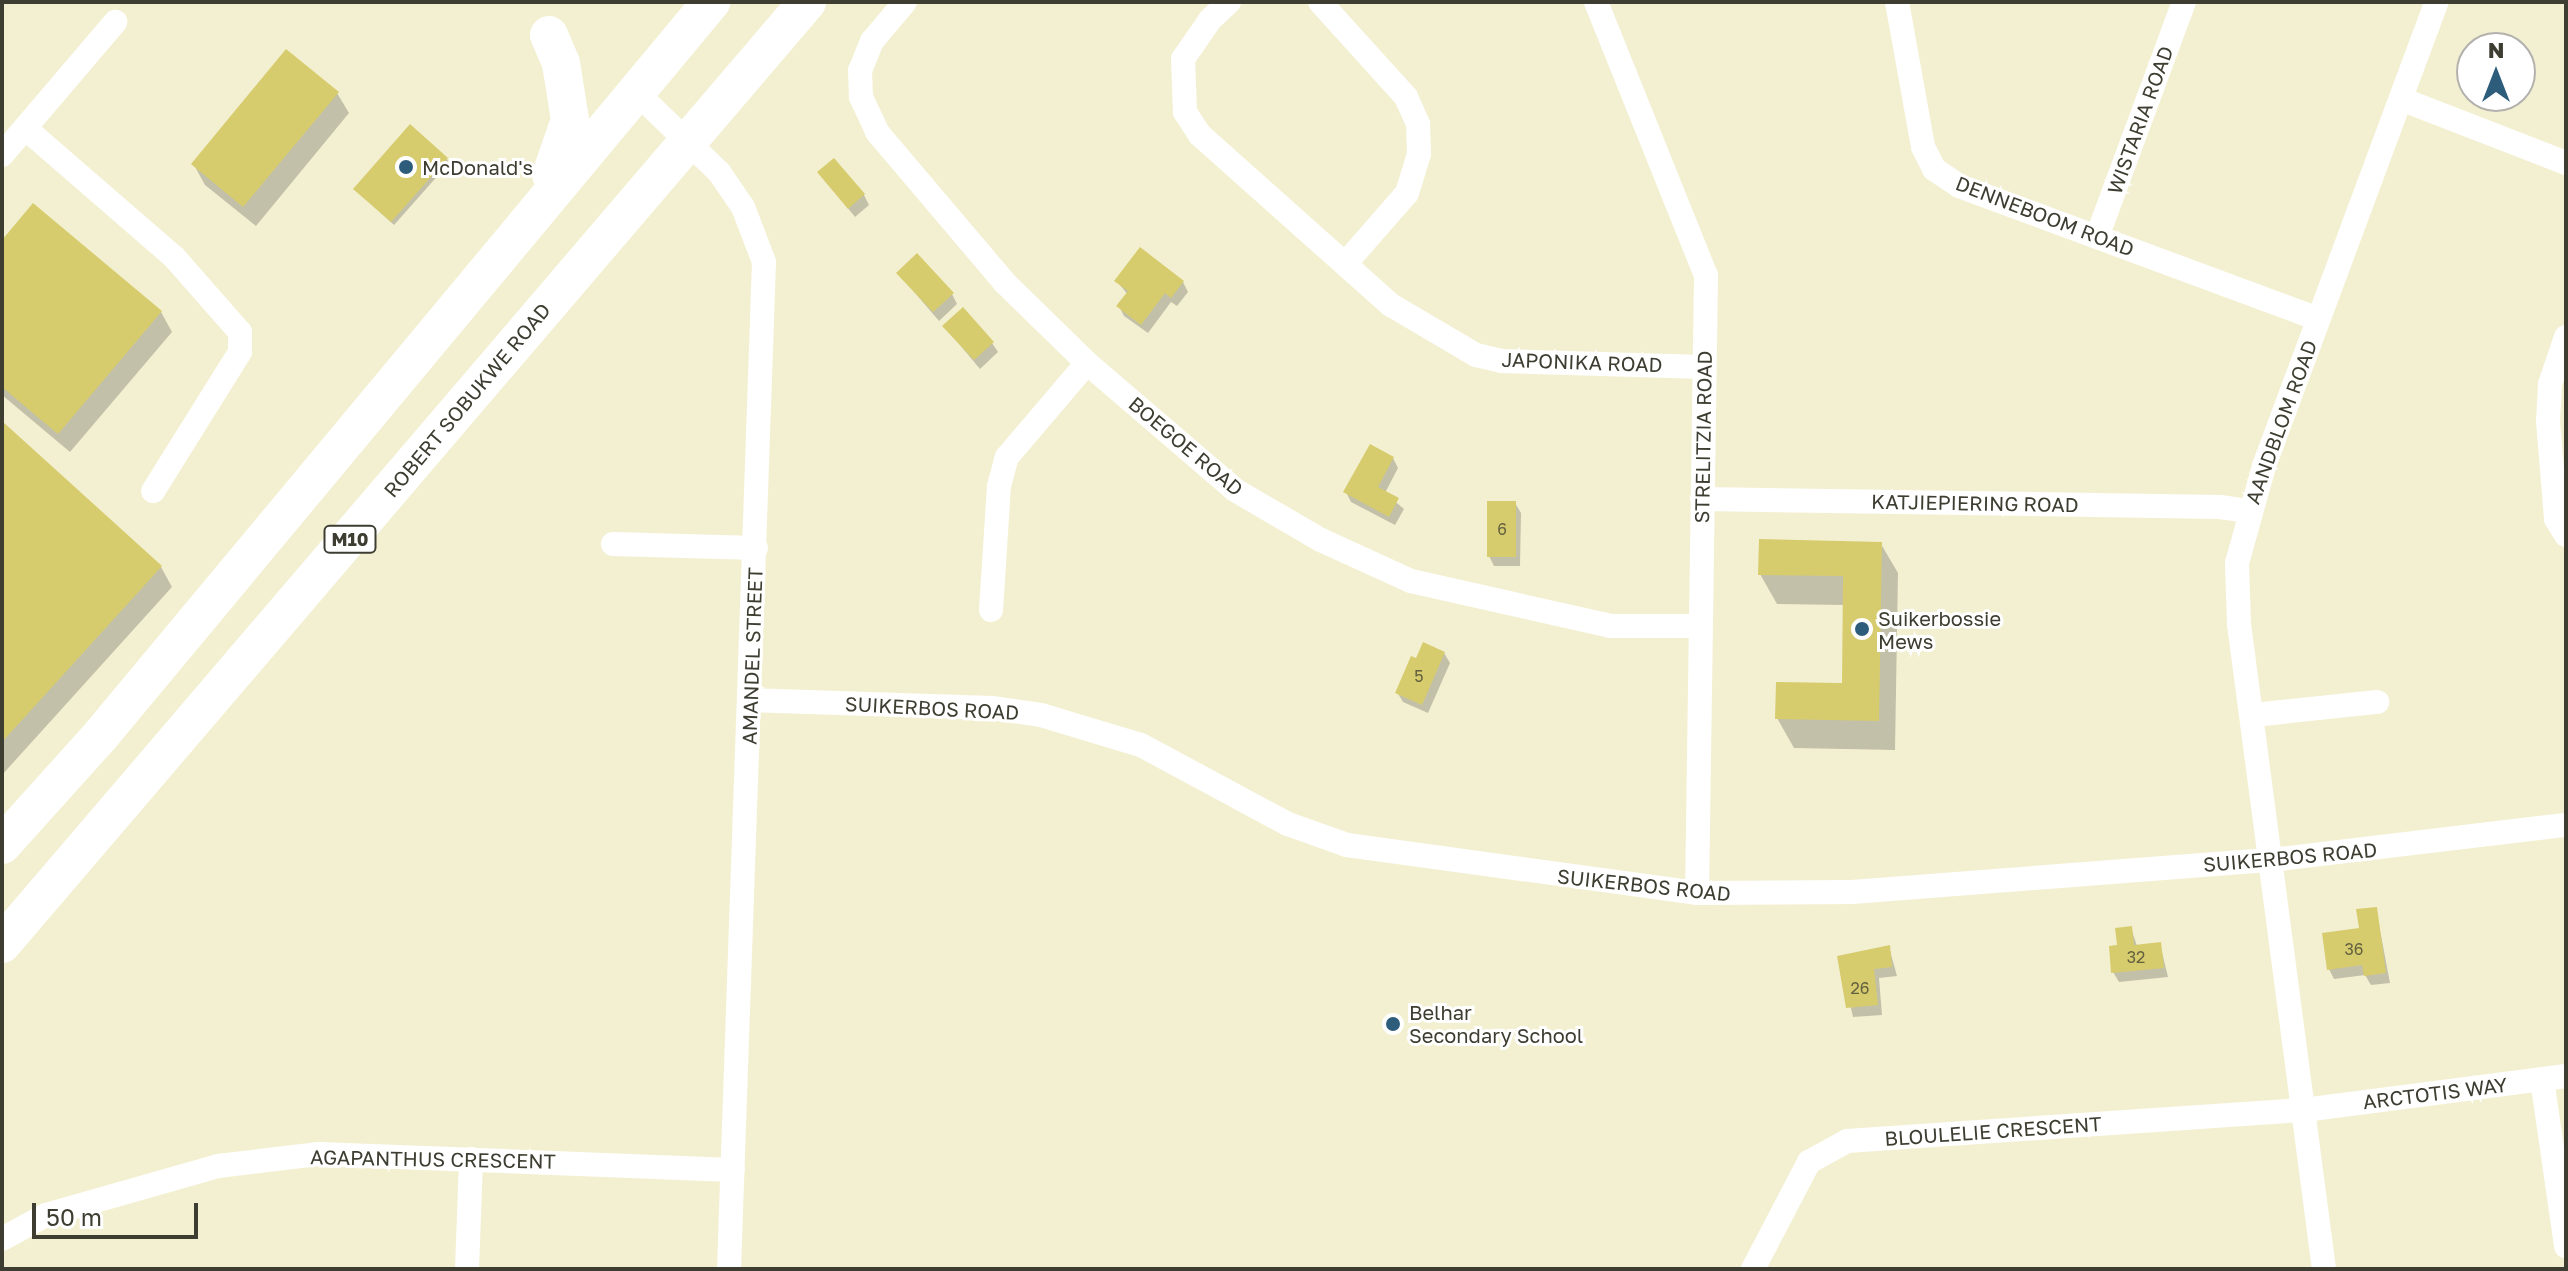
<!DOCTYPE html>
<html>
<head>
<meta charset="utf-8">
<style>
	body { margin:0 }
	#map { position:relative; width:2568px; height:1271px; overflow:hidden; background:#f3f0d2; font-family:"Golos Text",sans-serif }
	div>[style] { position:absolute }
	.shadow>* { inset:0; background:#0003 }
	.building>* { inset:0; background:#d7cc6d }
	.minor>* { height:24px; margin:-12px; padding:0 12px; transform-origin:12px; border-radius:12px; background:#fff }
	.primary>* { height:38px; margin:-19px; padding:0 19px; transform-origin:19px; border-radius:19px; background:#fff }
	.dots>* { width:22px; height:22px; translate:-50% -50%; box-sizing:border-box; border:4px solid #fff; border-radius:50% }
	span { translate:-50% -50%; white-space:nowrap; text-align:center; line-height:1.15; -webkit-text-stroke:6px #fff; paint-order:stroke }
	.number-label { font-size:16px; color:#646140 }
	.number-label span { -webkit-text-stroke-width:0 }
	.shield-label span { padding:2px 6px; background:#fff; border:2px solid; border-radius:6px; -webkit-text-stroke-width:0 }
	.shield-label { font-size:18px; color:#3e3d31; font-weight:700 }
	.street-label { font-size:20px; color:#3e3d31 }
	.poi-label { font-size:20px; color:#3e3d31 }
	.left { translate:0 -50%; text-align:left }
	.frame { position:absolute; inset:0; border:4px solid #3e3d31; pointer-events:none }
	.north { position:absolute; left:2456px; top:32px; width:80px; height:80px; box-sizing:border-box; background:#fff; border:2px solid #b2b1ad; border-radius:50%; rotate:0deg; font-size:22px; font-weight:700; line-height:32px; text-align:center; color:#3e3d31 }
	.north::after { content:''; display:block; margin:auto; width:28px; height:36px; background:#2e5d7c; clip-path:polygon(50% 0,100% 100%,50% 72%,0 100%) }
	.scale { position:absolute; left:32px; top:1203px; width:166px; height:36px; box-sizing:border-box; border:4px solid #3e3d31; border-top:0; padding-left:10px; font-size:24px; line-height:28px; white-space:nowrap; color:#3e3d31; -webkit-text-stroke:6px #fff; paint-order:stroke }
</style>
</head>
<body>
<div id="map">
	<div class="shadow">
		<i style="clip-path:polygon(337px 93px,349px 113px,256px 226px,205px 185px,194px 165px)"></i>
		<i style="clip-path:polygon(447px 159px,449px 163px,394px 225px,355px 189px)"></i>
		<i style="clip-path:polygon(820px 173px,864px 195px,869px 205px,855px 217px)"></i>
		<i style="clip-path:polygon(2px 243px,161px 312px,172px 332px,70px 452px,2px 395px)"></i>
		<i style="clip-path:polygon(898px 273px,952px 294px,957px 304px,939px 321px)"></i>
		<i style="clip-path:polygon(1117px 281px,1183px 282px,1188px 292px,1177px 306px,1171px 302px,1148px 333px,1124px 316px,1119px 306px,1128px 295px)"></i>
		<i style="clip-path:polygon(944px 326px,992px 343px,998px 352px,980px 369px)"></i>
		<i style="clip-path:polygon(2px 424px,161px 567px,172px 587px,2px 775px)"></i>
		<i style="clip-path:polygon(1393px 458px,1398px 468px,1385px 493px,1404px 509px,1395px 525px,1351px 502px,1346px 492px)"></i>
		<i style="clip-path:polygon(1515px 503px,1521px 513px,1520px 566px,1494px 566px,1489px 556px)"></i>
		<i style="clip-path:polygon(1881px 544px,1898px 573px,1895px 750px,1794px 748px,1777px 718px,1844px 685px,1845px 605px,1777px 604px,1760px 574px)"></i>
		<i style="clip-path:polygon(1444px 653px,1450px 663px,1428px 713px,1403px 702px,1397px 692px,1417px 661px)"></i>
		<i style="clip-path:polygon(2376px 909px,2390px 983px,2371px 985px,2365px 975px,2334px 979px,2329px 969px)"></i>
		<i style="clip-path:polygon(2131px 928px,2137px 946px,2160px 944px,2168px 977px,2119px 982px,2113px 972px)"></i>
		<i style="clip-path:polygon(1889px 947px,1897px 976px,1879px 978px,1882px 1015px,1853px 1017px,1839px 957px)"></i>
	</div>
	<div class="building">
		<i style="clip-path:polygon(286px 49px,339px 92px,243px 207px,191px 164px)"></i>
		<i style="clip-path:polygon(410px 124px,448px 158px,391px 222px,353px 189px)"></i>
		<i style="clip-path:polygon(834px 158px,865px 194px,848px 209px,817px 172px)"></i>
		<i style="clip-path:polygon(33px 203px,162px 311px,58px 434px,2px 387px,2px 240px)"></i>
		<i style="clip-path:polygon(1140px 247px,1184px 281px,1171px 298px,1165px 293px,1141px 325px,1116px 306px,1128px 291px,1114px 281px)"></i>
		<i style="clip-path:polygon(917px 253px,954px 293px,933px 312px,896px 273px)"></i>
		<i style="clip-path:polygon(963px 307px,994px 342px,974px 360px,942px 326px)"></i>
		<i style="clip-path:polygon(2px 421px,162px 566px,2px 742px)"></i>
		<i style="clip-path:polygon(1370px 444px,1394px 457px,1378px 487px,1399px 498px,1389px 517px,1343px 492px)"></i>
		<i style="clip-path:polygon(1487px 501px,1516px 501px,1516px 557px,1487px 557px)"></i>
		<i style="clip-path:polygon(1759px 539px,1882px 542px,1879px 721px,1775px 719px,1776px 682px,1842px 683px,1843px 576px,1758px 575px)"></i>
		<i style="clip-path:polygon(1423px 642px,1445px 652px,1422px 705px,1395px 693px,1411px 656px,1416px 658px)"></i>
		<i style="clip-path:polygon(2377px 907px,2386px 973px,2364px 976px,2362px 965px,2327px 970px,2322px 933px,2359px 928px,2356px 909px)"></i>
		<i style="clip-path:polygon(2132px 926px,2134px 945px,2161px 942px,2164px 968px,2111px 973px,2109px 946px,2117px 945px,2115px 928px)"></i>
		<i style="clip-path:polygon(1890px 945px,1892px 967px,1874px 969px,1878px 1005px,1846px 1008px,1837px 956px)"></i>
	</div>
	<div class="minor">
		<i style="left:905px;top:2px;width:51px;rotate:130.2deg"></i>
		<i style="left:872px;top:41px;width:31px;rotate:112deg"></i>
		<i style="left:860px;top:70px;width:27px;rotate:88deg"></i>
		<i style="left:861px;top:97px;width:38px;rotate:65deg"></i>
		<i style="left:877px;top:132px;width:197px;rotate:49.7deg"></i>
		<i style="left:1004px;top:282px;width:116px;rotate:44.3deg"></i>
		<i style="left:1087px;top:363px;width:195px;rotate:40.6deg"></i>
		<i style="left:1235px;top:490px;width:99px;rotate:30.2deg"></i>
		<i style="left:1321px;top:540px;width:99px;rotate:24.5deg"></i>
		<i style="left:1411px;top:581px;width:205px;rotate:12.7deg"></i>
		<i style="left:1611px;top:626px;width:87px"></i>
		<i style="left:1229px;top:2px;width:26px;rotate:137deg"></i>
		<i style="left:1210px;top:20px;width:47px;rotate:124.7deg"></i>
		<i style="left:1183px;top:59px;width:53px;rotate:87.8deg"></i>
		<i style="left:1185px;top:112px;width:27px;rotate:57deg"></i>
		<i style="left:1200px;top:135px;width:256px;rotate:41.7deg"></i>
		<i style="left:1391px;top:305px;width:99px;rotate:30.5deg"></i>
		<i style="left:1476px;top:355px;width:26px;rotate:13deg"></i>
		<i style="left:1501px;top:361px;width:203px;rotate:1.7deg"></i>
		<i style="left:1320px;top:2px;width:128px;rotate:47.8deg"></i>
		<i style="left:1406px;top:97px;width:30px;rotate:66deg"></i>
		<i style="left:1418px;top:124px;width:30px;rotate:88deg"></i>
		<i style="left:1419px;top:154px;width:41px;rotate:107.1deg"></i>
		<i style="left:1407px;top:193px;width:93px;rotate:131.1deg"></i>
		<i style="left:1596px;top:2px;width:294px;rotate:68.1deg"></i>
		<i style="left:1706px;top:275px;width:618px;rotate:90.83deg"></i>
		<i style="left:1897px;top:2px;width:147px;rotate:79.8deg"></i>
		<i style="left:1923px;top:147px;width:25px;rotate:63deg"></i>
		<i style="left:1934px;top:169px;width:30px;rotate:34deg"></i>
		<i style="left:1959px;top:186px;width:383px;rotate:20.3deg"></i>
		<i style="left:635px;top:91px;width:117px;rotate:44deg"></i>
		<i style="left:719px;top:172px;width:42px;rotate:55.6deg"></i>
		<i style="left:743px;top:207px;width:59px;rotate:69.1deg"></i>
		<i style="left:764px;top:262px;width:1008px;rotate:91.99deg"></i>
		<i style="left:2401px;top:99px;width:177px;rotate:21.2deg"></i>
		<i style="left:25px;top:128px;width:197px;rotate:40.9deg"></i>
		<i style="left:174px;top:257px;width:100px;rotate:48.7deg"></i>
		<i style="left:240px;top:332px;width:20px;rotate:90deg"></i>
		<i style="left:240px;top:352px;width:164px;rotate:122deg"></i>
		<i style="left:2px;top:155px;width:175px;rotate:-49.6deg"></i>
		<i style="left:2097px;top:237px;width:251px;rotate:-69.7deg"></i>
		<i style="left:2566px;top:337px;width:50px;rotate:108.8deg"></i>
		<i style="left:2550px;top:384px;width:37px;rotate:93deg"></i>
		<i style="left:2548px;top:421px;width:98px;rotate:85.3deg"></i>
		<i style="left:2556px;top:519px;width:19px;rotate:58deg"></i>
		<i style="left:1702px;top:499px;width:518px;rotate:0.88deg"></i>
		<i style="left:2220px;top:507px;width:28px;rotate:8deg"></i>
		<i style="left:613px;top:544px;width:143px;rotate:1.6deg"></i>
		<i style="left:991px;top:610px;width:124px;rotate:-86.3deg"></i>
		<i style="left:999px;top:486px;width:30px;rotate:-75deg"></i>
		<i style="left:1007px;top:457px;width:123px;rotate:-49.6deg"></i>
		<i style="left:750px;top:700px;width:242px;rotate:1.9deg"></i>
		<i style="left:992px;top:708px;width:49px;rotate:8.1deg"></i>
		<i style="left:1041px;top:715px;width:104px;rotate:16.7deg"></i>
		<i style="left:1141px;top:745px;width:167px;rotate:28.3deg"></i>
		<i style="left:1288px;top:824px;width:63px;rotate:19.6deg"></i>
		<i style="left:1347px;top:845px;width:353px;rotate:7.8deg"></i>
		<i style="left:1697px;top:893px;width:155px;rotate:-0.4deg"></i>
		<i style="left:1852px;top:892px;width:420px;rotate:-4.4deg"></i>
		<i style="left:2271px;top:860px;width:297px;rotate:-6.8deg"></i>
		<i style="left:2253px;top:715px;width:125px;rotate:-6deg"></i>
		<i style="left:2542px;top:1079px;width:169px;rotate:81.8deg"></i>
		<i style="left:2px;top:1239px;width:50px;rotate:-28.6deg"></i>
		<i style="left:46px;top:1215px;width:179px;rotate:-15.9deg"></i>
		<i style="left:218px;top:1166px;width:102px;rotate:-6.8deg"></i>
		<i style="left:319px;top:1154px;width:414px;rotate:2.2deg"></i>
		<i style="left:467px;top:1269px;width:110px;rotate:-87.9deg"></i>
		<i style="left:1753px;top:1269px;width:121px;rotate:-62.4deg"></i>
		<i style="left:1809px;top:1162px;width:43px;rotate:-28.9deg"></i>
		<i style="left:1847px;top:1141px;width:458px;rotate:-3.9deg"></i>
		<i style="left:2304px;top:1110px;width:264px;rotate:-7.4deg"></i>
		<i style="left:2324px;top:1269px;width:651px;rotate:-97.51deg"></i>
		<i style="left:2239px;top:624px;width:61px;rotate:-91.9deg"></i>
		<i style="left:2237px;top:563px;width:101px;rotate:-74.4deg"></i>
		<i style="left:2264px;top:466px;width:495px;rotate:-69.6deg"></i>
	</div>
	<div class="primary">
		<i style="left:549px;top:35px;width:30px;rotate:67deg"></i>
		<i style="left:561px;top:63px;width:58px;rotate:81deg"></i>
		<i style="left:570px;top:120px;width:58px;rotate:109.1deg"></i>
		<i style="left:2px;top:845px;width:148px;rotate:-48deg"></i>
		<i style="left:101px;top:735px;width:954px;rotate:-50.23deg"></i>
		<i style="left:2px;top:944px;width:1239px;rotate:-49.48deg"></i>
	</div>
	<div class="dots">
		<i style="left:406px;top:167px;background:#2e5d7c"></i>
		<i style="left:1862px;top:629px;background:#2e5d7c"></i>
		<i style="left:1393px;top:1024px;background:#2e5d7c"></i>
	</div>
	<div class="number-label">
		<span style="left:1502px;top:529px">6</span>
		<span style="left:1419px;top:676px">5</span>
		<span style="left:2354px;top:949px">36</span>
		<span style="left:2136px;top:957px">32</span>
		<span style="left:1860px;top:988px">26</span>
	</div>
	<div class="shield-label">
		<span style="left:350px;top:539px">M10</span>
	</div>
	<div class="street-label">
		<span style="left:2140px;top:120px;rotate:-70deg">WISTARIA ROAD</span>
		<span style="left:2045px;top:216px;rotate:21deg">DENNEBOOM ROAD</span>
		<span style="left:1582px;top:362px;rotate:2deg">JAPONIKA ROAD</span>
		<span style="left:467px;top:400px;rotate:-50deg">ROBERT SOBUKWE ROAD</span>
		<span style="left:2281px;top:422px;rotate:-70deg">AANDBLOM ROAD</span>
		<span style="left:1703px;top:437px;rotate:-89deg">STRELITZIA ROAD</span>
		<span style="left:1186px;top:446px;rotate:40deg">BOEGOE ROAD</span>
		<span style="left:1975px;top:503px;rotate:1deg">KATJIEPIERING ROAD</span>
		<span style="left:752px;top:656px;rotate:-88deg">AMANDEL STREET</span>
		<span style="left:932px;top:708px;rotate:3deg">SUIKERBOS ROAD</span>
		<span style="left:2290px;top:857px;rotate:-5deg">SUIKERBOS ROAD</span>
		<span style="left:1644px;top:885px;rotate:6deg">SUIKERBOS ROAD</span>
		<span style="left:2435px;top:1093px;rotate:-7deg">ARCTOTIS WAY</span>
		<span style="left:1993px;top:1131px;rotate:-4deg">BLOULELIE CRESCENT</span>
		<span style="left:433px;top:1159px;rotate:1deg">AGAPANTHUS CRESCENT</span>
	</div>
	<div class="poi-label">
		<span class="left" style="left:422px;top:167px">McDonald's</span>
		<span class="left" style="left:1878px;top:630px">Suikerbossie<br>Mews</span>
		<span class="left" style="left:1409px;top:1024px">Belhar<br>Secondary School</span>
	</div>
	<div class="frame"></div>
	<div class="north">N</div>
	<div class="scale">50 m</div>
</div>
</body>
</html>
